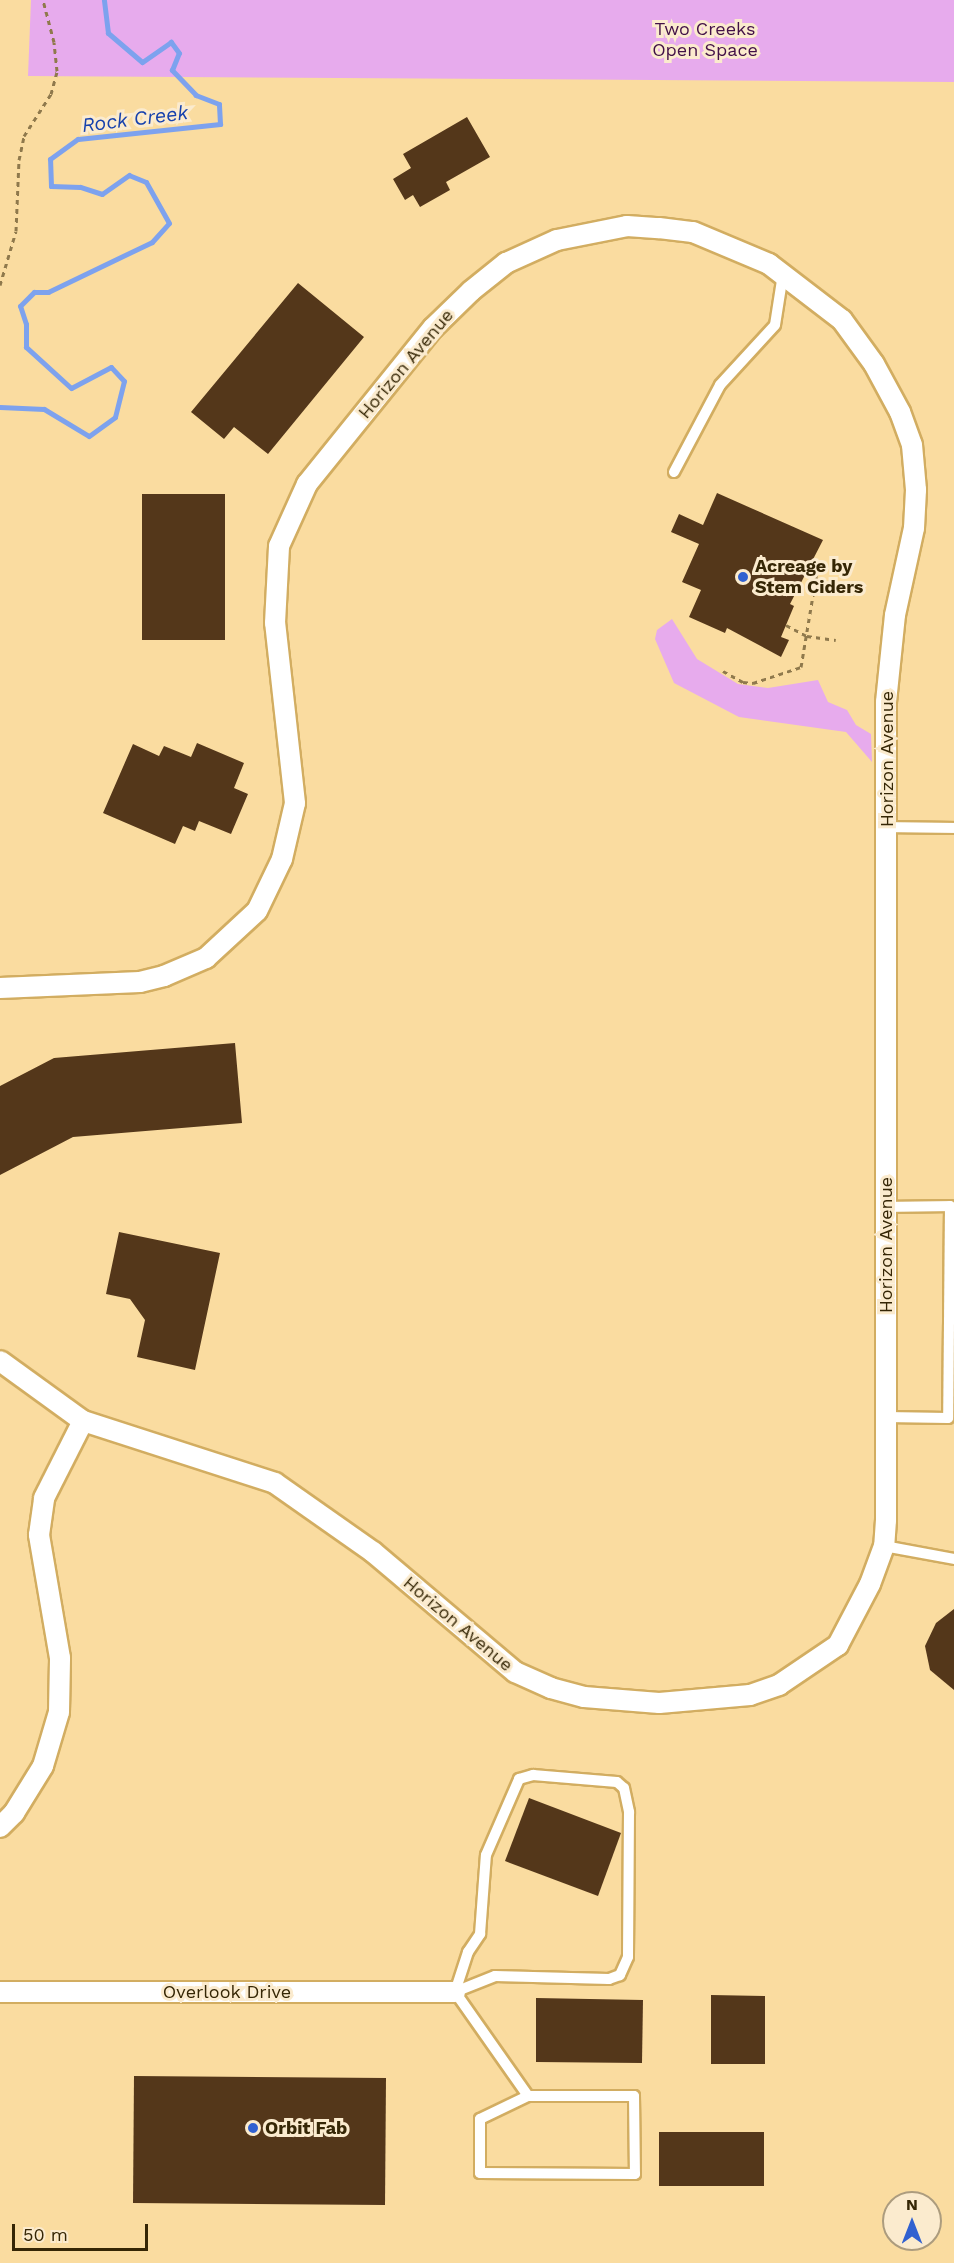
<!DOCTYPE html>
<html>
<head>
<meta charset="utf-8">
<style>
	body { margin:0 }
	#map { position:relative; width:954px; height:2263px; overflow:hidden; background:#fadca0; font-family:"Work Sans",sans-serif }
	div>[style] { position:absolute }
	.green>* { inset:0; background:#e7abed }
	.stream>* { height:5px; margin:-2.5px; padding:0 2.5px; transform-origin:2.5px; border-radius:2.5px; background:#7da2ee }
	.building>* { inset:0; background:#54371a }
	.path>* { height:3px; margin-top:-1.5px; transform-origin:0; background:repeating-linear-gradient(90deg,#8f794c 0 4.5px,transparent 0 9px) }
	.roads { filter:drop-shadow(2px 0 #d2ad61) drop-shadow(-2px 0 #d2ad61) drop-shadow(0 2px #d2ad61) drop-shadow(0 -2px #d2ad61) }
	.lane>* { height:10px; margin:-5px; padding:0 5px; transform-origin:5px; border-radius:5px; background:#fff }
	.street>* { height:20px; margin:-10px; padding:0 10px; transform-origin:10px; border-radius:10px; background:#fff }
	.dots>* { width:16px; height:16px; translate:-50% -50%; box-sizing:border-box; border:3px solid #fbebce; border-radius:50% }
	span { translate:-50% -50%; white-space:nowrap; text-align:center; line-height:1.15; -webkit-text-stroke:6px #fbebce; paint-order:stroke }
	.park-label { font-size:18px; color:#421047 }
	.street-label { font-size:18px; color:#352605 }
	.poi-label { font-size:18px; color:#352605; font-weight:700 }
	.left { translate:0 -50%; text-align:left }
	.water-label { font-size:20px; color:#1641ad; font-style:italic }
	.north { position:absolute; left:882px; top:2191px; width:60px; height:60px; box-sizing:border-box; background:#fbebce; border:2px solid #ac9c7e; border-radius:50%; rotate:0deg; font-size:16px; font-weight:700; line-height:24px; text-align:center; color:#352605 }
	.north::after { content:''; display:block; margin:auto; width:21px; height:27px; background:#3161d0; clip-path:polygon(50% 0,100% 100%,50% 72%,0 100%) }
	.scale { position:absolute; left:12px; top:2224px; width:136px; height:27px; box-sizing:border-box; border:3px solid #352605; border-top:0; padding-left:8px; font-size:18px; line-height:21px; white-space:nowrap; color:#352605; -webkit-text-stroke:4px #fbebce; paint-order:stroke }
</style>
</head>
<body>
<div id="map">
	<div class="green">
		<i style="clip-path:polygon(31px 0,954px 0,954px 82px,28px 76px)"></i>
		<i style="clip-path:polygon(672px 619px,697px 659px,738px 684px,768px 688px,818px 680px,828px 702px,847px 710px,856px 725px,871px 734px,872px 762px,846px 732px,739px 717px,674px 683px,655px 639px,657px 630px)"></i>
	</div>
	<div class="stream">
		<i style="left:0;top:407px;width:44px;rotate:2.6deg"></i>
		<i style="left:44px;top:409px;width:52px;rotate:31deg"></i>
		<i style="left:89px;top:436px;width:32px;rotate:-36deg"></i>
		<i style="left:115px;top:417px;width:37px;rotate:-76deg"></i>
		<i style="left:124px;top:381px;width:19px;rotate:-133deg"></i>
		<i style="left:111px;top:367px;width:45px;rotate:152.3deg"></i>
		<i style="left:71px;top:388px;width:61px;rotate:-137.7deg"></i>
		<i style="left:26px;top:347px;width:23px;rotate:-90deg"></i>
		<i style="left:26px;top:324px;width:19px;rotate:-108deg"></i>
		<i style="left:20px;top:306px;width:20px;rotate:-45deg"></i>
		<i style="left:34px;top:292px;width:14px"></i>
		<i style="left:48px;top:292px;width:115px;rotate:-25.7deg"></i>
		<i style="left:152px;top:242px;width:25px;rotate:-48deg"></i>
		<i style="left:169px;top:223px;width:47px;rotate:-119.3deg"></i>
		<i style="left:146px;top:182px;width:18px;rotate:-158deg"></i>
		<i style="left:129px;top:175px;width:33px;rotate:145deg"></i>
		<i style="left:102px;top:194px;width:23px;rotate:-162deg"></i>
		<i style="left:80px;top:187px;width:29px;rotate:-178deg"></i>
		<i style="left:51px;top:186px;width:27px;rotate:-92deg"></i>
		<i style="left:50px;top:159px;width:34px;rotate:-36deg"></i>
		<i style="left:78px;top:139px;width:143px;rotate:-6deg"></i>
		<i style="left:220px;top:124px;width:20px;rotate:-93deg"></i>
		<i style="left:219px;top:104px;width:25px;rotate:-159deg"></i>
		<i style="left:196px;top:95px;width:35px;rotate:-134deg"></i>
		<i style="left:172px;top:70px;width:18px;rotate:-68deg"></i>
		<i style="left:179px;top:53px;width:14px;rotate:-126deg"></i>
		<i style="left:171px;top:42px;width:35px;rotate:145deg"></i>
		<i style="left:142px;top:62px;width:45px;rotate:-139.5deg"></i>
		<i style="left:108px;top:33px;width:33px;rotate:-97deg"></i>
	</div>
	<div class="building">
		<i style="clip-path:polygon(467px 117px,490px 157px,446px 182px,450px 190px,420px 207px,413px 195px,405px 200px,393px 179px,411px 168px,403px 154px)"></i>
		<i style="clip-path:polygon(298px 283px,364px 337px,268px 454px,234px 427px,224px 439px,191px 412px)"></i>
		<i style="clip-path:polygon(717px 493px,823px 540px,790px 604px,794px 606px,781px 637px,789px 640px,781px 657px,727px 628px,725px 633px,689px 617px,701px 590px,682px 582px,699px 544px,671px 532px,679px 514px,703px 525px)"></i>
		<i style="clip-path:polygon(142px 494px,225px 494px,225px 640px,142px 640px)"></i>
		<i style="clip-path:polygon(197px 743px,244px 763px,234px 788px,248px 794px,231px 834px,199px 821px,195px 831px,183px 826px,175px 844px,103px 813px,133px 744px,159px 756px,164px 746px,191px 757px)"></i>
		<i style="clip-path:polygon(235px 1043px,242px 1123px,73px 1137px,0 1175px,0 1086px,54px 1058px)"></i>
		<i style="clip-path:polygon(119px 1232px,220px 1253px,195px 1370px,137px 1357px,145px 1320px,130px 1299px,106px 1294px)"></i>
		<i style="clip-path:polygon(954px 1609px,954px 1690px,930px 1670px,925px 1646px,936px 1623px)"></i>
		<i style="clip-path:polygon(529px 1798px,621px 1833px,598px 1896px,505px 1861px)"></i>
		<i style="clip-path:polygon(711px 1995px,765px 1996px,765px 2064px,711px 2064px)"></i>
		<i style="clip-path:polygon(536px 1998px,643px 2000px,642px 2063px,536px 2062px)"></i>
		<i style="clip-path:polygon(134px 2076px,386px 2078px,385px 2205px,133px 2203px)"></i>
		<i style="clip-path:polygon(659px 2132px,764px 2132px,764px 2186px,659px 2186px)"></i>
	</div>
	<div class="path">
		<i style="left:0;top:285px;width:56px;rotate:-73.5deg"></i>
		<i style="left:16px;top:231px;width:71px;rotate:-87.6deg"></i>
		<i style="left:19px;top:160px;width:25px;rotate:-78deg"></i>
		<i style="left:24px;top:136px;width:50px;rotate:-57.3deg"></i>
		<i style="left:51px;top:94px;width:24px;rotate:-75deg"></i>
		<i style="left:57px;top:71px;width:29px;rotate:-96deg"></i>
		<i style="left:54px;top:42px;width:43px;rotate:-104.7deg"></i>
		<i style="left:786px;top:625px;width:24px;rotate:28deg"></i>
		<i style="left:807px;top:636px;width:29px;rotate:8deg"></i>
		<i style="left:723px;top:671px;width:23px;rotate:29deg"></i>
		<i style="left:743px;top:682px;width:10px;rotate:6deg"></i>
		<i style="left:753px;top:683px;width:51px;rotate:-18.4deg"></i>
		<i style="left:801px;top:667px;width:97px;rotate:-80.5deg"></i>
	</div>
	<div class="roads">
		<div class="lane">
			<i style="left:674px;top:472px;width:98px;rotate:-62.1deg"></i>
			<i style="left:720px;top:385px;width:81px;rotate:-47.5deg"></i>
			<i style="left:775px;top:325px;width:52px;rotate:-81.1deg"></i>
			<i style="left:886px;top:827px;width:68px;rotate:0.8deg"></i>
			<i style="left:886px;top:1207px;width:64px;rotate:-0.9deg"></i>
			<i style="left:950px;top:1206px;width:212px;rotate:90.5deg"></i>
			<i style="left:948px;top:1418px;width:62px;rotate:-179.1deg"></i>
			<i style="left:884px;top:1546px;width:71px;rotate:10.5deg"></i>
			<i style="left:533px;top:1775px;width:84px;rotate:4.8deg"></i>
			<i style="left:617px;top:1782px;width:9px;rotate:41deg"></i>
			<i style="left:624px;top:1788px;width:25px;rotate:78deg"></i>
			<i style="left:629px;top:1812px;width:145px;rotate:90.4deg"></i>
			<i style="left:628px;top:1957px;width:20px;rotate:114deg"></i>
			<i style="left:620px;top:1975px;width:12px;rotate:160deg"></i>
			<i style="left:609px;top:1979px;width:114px;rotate:-178.5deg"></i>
			<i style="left:495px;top:1976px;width:43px;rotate:158.2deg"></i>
			<i style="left:455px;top:1992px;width:42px;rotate:-72deg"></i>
			<i style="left:468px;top:1952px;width:22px;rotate:-56deg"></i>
			<i style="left:480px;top:1934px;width:79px;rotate:-85.7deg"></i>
			<i style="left:486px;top:1855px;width:83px;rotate:-66.5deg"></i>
			<i style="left:519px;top:1779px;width:15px;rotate:-16deg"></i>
			<i style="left:455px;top:1992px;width:127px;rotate:54.9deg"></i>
			<i style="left:528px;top:2096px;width:106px"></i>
			<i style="left:634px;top:2096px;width:78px;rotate:89.3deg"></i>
			<i style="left:635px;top:2174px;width:155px;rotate:-179.6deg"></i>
			<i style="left:480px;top:2173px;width:54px;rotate:-90deg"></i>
			<i style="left:480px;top:2119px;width:53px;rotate:-25.6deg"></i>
		</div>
		<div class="street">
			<i style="left:0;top:988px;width:140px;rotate:-2.5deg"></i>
			<i style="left:140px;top:982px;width:25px;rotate:-14deg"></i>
			<i style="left:164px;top:976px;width:46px;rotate:-23.2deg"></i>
			<i style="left:206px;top:958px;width:69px;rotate:-42.7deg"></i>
			<i style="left:257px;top:911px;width:58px;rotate:-64.3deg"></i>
			<i style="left:282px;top:859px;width:57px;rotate:-76.9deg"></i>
			<i style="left:295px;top:803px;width:181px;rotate:-96.3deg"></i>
			<i style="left:275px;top:623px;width:77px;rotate:-87deg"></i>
			<i style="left:279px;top:546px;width:68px;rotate:-65.7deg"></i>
			<i style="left:307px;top:484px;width:201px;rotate:-51.1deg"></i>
			<i style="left:433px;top:328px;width:53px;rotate:-44.2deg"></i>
			<i style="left:471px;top:291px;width:45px;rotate:-38.7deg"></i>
			<i style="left:506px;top:263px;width:56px;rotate:-24.3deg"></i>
			<i style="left:557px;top:240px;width:71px;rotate:-11.3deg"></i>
			<i style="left:627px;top:226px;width:32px;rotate:4deg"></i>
			<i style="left:659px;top:228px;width:34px;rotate:7deg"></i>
			<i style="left:693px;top:232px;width:82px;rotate:22.8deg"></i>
			<i style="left:769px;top:264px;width:92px;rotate:37.5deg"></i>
			<i style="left:842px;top:320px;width:54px;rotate:54deg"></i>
			<i style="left:874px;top:364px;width:55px;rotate:61.6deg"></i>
			<i style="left:900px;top:412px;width:35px;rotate:70deg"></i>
			<i style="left:912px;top:445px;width:45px;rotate:84.9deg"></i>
			<i style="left:916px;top:490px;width:38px;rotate:93deg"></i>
			<i style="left:914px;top:528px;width:89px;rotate:102.3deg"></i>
			<i style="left:895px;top:615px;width:87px;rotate:95.9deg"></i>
			<i style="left:886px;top:702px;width:818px;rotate:90deg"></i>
			<i style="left:886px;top:1520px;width:26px;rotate:94deg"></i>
			<i style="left:884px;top:1546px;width:40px;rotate:110.2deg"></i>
			<i style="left:870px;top:1584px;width:69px;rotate:117.7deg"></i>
			<i style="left:838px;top:1645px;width:71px;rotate:145.9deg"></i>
			<i style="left:779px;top:1685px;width:31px;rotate:161deg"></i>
			<i style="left:750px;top:1695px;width:91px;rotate:175deg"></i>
			<i style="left:659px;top:1703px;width:75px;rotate:-175.4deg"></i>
			<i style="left:584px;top:1697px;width:34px;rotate:-165deg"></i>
			<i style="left:551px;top:1688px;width:39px;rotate:-156deg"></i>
			<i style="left:515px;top:1672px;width:186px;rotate:-139.8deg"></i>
			<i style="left:373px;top:1552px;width:120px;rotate:-144.9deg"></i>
			<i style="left:275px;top:1483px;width:202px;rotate:-162.1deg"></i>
			<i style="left:83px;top:1421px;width:102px;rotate:-144.1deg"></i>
			<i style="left:0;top:1827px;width:20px;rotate:-45deg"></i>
			<i style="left:14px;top:1813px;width:55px;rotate:-58.3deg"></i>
			<i style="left:43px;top:1766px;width:56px;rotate:-73.5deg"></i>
			<i style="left:59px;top:1712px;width:54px;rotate:-88.9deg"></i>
			<i style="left:60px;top:1658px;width:125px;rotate:-99.7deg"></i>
			<i style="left:39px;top:1535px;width:37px;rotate:-82deg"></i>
			<i style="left:44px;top:1498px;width:86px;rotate:-63.1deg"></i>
			<i style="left:0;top:1992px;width:455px"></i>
		</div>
	</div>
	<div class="dots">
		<i style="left:743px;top:577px;background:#3161d0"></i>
		<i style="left:253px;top:2128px;background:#3161d0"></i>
	</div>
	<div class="park-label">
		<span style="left:705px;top:40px">Two Creeks<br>Open Space</span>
	</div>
	<div class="street-label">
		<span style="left:406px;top:364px;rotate:-50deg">Horizon Avenue</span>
		<span style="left:887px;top:759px;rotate:-90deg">Horizon Avenue</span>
		<span style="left:886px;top:1245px;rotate:-90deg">Horizon Avenue</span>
		<span style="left:458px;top:1624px;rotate:40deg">Horizon Avenue</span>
		<span style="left:227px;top:1992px">Overlook Drive</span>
	</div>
	<div class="poi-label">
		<span class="left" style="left:755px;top:577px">Acreage by<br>Stem Ciders</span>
		<span class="left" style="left:265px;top:2128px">Orbit Fab</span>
	</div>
	<div class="water-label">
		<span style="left:135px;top:119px;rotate:-7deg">Rock Creek</span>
	</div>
	<div class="north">N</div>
	<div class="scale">50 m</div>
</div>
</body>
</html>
